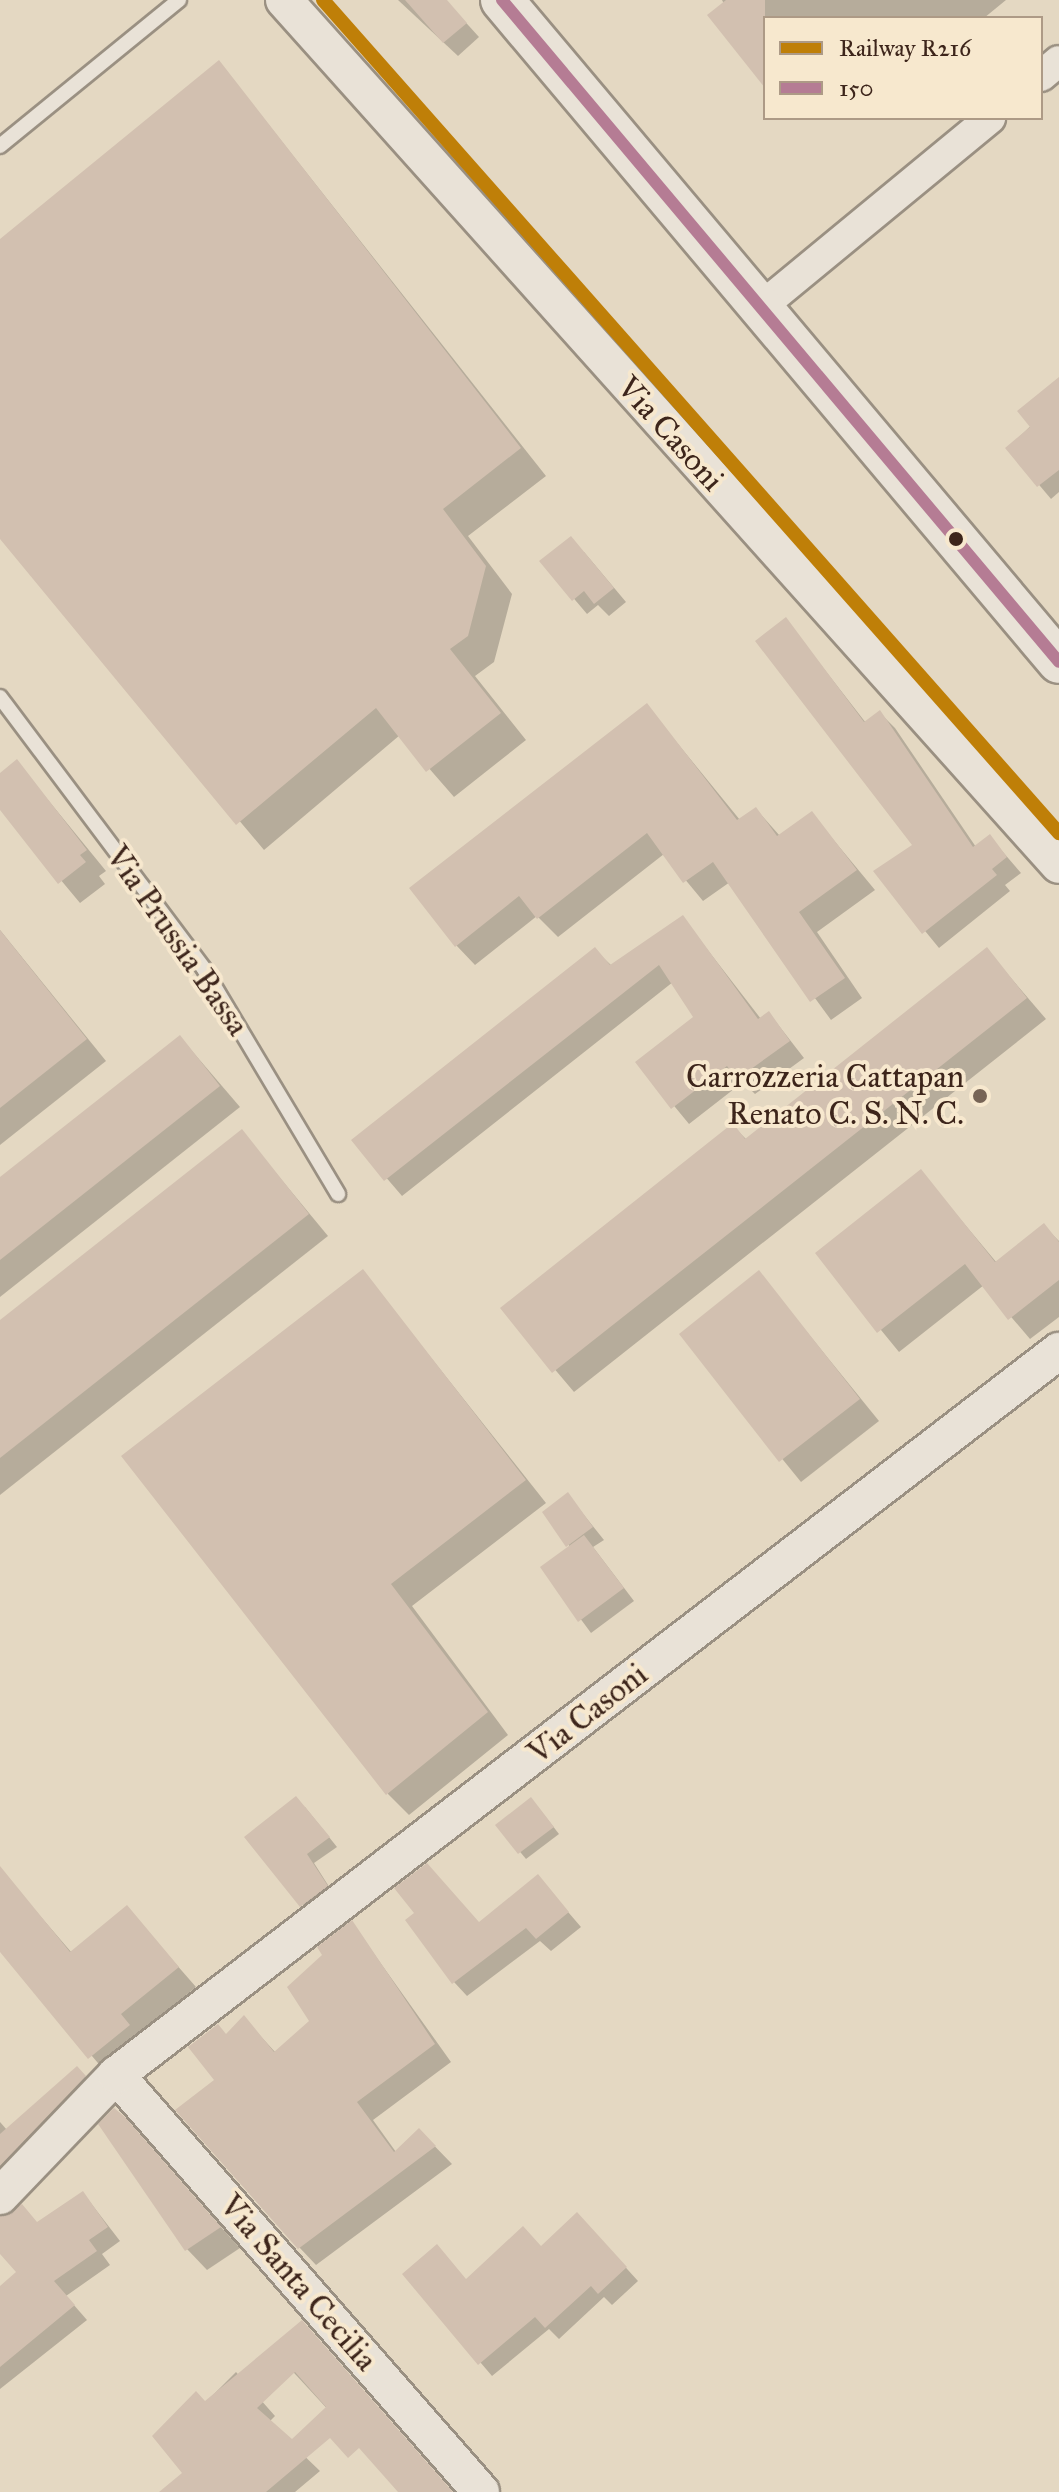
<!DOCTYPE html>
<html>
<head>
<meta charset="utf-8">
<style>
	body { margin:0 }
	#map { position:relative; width:1059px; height:2492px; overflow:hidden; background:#e4d8c2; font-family:"IM FELL Great Primer",serif }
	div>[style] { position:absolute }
	.shadow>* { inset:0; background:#0003 }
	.building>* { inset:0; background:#d2c0b0 }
	.roads { filter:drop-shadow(2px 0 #9a9082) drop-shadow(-2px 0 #9a9082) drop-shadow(0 2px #9a9082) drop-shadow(0 -2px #9a9082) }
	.service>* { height:14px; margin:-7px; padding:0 7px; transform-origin:7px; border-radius:7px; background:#e9e2d7 }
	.minor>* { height:30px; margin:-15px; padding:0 15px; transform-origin:15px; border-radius:15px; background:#e9e2d7 }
	.tertiary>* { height:36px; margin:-18px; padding:0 18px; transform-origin:18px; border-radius:18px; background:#e9e2d7 }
	.secondary>* { height:42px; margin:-21px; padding:0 21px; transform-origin:21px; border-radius:21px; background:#e9e2d7 }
	.bus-1>* { height:12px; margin:-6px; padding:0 6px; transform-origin:6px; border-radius:6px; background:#b57c94 }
	.rail-1>* { height:14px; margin:-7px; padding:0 7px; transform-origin:7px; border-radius:7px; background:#bf7f08 }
	.dots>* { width:22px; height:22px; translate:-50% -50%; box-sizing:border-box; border:4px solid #f7e8ce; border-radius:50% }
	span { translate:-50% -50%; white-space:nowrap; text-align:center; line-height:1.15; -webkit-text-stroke:8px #f7e8ce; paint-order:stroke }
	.street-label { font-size:32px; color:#3d251b }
	.poi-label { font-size:32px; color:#3d251b }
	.right { translate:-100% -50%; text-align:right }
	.legend { position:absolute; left:763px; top:16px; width:280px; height:104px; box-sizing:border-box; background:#f7e8ce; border:2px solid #ad9a86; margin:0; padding:10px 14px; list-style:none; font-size:24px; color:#3d251b }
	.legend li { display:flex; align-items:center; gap:16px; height:40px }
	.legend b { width:40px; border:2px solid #ad9a86 }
</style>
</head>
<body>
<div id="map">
	<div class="shadow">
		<i style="clip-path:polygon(398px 0,427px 0,459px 15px,479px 37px,458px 56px)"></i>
		<i style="clip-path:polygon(722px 0,1006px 0,984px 18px,765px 18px,765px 85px)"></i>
		<i style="clip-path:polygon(219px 62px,546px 476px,468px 536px,512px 594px,494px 662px,475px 676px,526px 740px,454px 797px,400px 735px,264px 850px,0 536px,0 241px)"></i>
		<i style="clip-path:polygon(1059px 398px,1059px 492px,1051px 499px,1008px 448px)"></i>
		<i style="clip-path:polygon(584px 552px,626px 602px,609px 616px,598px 605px,587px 614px,542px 561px)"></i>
		<i style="clip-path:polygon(786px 620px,866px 723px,880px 713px,895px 728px,976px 847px,990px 837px,1021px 873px,1005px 885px,1010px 891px,939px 948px,876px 871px,915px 845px)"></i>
		<i style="clip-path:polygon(647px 706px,740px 820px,756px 809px,780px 836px,812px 814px,875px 890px,817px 932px,862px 998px,831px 1020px,730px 882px,703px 901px,664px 854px,558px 937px,537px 916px,475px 965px,456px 945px)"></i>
		<i style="clip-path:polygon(17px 762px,106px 871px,99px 876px,105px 884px,80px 903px,0 807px,0 775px)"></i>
		<i style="clip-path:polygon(683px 918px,761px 1019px,769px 1013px,804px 1058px,755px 1094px,743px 1082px,689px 1124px,638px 1062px,696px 1017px,673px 982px,402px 1196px,354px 1140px,595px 950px,612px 966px)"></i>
		<i style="clip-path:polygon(0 930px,106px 1061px,0 1145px)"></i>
		<i style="clip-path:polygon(987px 950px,1046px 1019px,574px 1392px,503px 1308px,733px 1126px,747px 1140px)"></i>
		<i style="clip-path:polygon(180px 1037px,240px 1107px,0 1297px,0 1180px)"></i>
		<i style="clip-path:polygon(242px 1132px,328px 1236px,0 1495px,0 1323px)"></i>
		<i style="clip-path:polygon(921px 1172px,997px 1263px,1044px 1226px,1059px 1241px,1059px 1317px,1030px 1339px,984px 1285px,899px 1352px,818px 1253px)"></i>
		<i style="clip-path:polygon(363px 1272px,546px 1503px,412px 1606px,508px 1735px,409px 1815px,388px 1794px)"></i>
		<i style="clip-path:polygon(759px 1273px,879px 1421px,801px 1482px,681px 1334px)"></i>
		<i style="clip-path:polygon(568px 1495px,604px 1540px,593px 1547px,634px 1601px,591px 1633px,543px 1568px,569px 1548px)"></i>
		<i style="clip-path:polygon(537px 1806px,559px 1834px,526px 1859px,498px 1825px)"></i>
		<i style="clip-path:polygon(305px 1807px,337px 1847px,314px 1863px,335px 1896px,311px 1914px,247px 1837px)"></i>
		<i style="clip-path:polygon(538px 1877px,581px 1927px,551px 1951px,540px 1941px,467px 1996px,454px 1982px,480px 1924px)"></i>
		<i style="clip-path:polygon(10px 1881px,72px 1953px,127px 1908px,196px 1987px,139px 2034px,148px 2045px,109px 2076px,0 1948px,0 1889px)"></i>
		<i style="clip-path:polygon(352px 1923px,451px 2062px,373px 2120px,396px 2152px,419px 2130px,452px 2164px,316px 2265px,299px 2247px,217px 2080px,227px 2036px,244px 2018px,276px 2053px,312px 2021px,325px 1956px)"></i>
		<i style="clip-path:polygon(80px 2072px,105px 2098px,0 2191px,0 2122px,7px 2130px)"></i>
		<i style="clip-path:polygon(134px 2131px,240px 2248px,207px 2270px,187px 2249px)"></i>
		<i style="clip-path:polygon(83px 2193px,120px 2241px,102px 2254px,110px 2265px,66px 2296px,87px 2320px,0 2389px,0 2327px,19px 2273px,0 2251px,0 2224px,38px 2224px)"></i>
		<i style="clip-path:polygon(589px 2227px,638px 2281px,612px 2305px,604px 2297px,559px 2339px,549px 2329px,492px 2376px,405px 2274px,467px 2281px)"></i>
		<i style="clip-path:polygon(272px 2349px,452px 2492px,404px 2492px)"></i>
		<i style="clip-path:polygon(236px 2372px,275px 2416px,269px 2422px,320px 2471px,295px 2492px,166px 2492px,184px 2474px,205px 2403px)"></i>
	</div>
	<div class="building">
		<i style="clip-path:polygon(405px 0,447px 0,467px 23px,443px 43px)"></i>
		<i style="clip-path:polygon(726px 0,765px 0,765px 88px,707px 15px)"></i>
		<i style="clip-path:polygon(219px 60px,521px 448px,443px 509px,486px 566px,468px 636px,450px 649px,501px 713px,426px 772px,376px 708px,236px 825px,0 539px,0 239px)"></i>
		<i style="clip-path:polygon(1059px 377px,1059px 470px,1037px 487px,1005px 448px,1030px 427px,1017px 411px)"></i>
		<i style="clip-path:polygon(571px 536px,614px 588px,594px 604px,584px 591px,572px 601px,539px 561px)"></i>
		<i style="clip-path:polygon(786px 617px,864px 722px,880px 710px,973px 847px,990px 834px,1007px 857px,992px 869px,997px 875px,922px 934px,873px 871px,912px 845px,755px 641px)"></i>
		<i style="clip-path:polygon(647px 703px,737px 820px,756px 807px,777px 836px,812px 811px,857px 870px,799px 912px,845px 978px,810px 1002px,713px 862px,683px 883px,647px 833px,537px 919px,519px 896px,455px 947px,409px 888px)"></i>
		<i style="clip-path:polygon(17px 759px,87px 850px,80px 855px,86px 862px,58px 884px,0 810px,0 773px)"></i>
		<i style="clip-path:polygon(683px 915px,758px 1019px,769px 1011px,790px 1041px,737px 1079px,727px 1066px,671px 1109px,635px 1062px,693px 1017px,659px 965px,384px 1181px,351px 1140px,595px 947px,610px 965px)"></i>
		<i style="clip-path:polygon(0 930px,87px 1039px,0 1108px)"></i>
		<i style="clip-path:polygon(987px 947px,1027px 998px,552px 1373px,500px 1308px,733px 1123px,745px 1139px)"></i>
		<i style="clip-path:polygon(180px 1035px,220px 1086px,0 1260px,0 1177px)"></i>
		<i style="clip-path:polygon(242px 1129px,309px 1214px,0 1458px,0 1320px)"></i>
		<i style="clip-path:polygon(921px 1169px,995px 1262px,1044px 1223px,1059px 1242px,1059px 1280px,1008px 1320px,965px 1264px,877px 1333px,815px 1253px)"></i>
		<i style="clip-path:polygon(363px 1269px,526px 1480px,391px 1584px,488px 1712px,386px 1795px,121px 1456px)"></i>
		<i style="clip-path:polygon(759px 1270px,860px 1399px,779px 1462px,679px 1334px)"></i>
		<i style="clip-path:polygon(568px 1492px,593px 1527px,566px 1547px,542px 1512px)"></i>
		<i style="clip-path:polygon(584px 1535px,624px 1588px,578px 1622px,540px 1567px)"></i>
		<i style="clip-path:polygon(296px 1796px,330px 1837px,307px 1854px,328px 1886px,300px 1907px,244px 1837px)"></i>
		<i style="clip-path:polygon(531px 1797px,554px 1827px,518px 1854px,495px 1825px)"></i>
		<i style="clip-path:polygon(427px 1863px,479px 1922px,538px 1874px,569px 1912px,536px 1939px,526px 1928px,452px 1984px,405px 1920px,414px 1913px,394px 1888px)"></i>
		<i style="clip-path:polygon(0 1866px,70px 1952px,127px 1905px,179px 1967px,121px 2014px,130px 2025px,88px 2059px,0 1952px)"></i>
		<i style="clip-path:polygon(352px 1920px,435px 2044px,357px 2102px,394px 2152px,419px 2128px,436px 2146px,298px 2249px,175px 2110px,214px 2080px,188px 2047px,218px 2024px,226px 2034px,244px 2015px,274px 2052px,309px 2021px,287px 1987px,322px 1955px,317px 1947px)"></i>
		<i style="clip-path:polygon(77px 2066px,86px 2076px,0 2166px,0 2134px)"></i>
		<i style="clip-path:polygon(114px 2108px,125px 2117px,221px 2227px,185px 2251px,98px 2124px)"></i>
		<i style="clip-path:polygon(83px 2191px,108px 2227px,89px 2240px,97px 2251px,54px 2281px,75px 2305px,0 2367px,0 2286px,16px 2272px,0 2254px,0 2216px,22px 2204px,37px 2222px)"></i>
		<i style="clip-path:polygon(577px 2212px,627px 2267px,598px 2294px,591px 2286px,545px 2328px,535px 2317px,478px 2365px,402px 2274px,437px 2244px,466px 2279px,523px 2226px,541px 2246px)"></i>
		<i style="clip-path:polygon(evenodd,302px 2320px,453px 2492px,398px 2492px,359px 2448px,348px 2458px,330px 2438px,266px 2492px,159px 2492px,182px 2473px,152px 2436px,196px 2391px,205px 2401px,302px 2320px,295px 2372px,326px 2407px,292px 2439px,257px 2408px,295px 2372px)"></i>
	</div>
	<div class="roads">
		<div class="service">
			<i style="left:0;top:146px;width:231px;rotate:-39.2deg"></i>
			<i style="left:0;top:697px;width:340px;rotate:53.1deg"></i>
			<i style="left:204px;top:969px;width:262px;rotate:59.2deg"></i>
		</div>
		<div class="minor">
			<i style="left:1041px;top:76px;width:23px;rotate:-40deg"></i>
			<i style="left:761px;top:307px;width:297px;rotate:-39.5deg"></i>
		</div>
		<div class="tertiary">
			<i style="left:284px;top:0;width:1161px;rotate:48.14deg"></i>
			<i style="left:116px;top:2075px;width:554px;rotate:48.8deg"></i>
			<i style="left:0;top:2196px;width:168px;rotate:-46.2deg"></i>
			<i style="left:116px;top:2075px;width:1189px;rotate:-37.52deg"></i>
		</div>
		<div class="secondary">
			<i style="left:502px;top:0;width:865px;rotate:49.92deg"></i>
		</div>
	</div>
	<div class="bus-1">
		<i style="left:502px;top:0;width:865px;rotate:49.92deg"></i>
	</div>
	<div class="rail-1">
		<i style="left:323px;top:0;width:1112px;rotate:48.54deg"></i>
	</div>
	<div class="dots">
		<i style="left:956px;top:539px;background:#3d251b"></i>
		<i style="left:980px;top:1096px;background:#776455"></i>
	</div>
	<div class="street-label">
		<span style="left:670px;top:434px;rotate:48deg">Via Casoni</span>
		<span style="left:177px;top:941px;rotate:55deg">Via Prussia Bassa</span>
		<span style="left:588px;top:1714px;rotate:-38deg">Via Casoni</span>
		<span style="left:298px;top:2283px;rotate:49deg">Via Santa Cecilia</span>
	</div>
	<div class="poi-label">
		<span class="right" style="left:964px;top:1096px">Carrozzeria Cattapan<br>Renato C. S. N. C.</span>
	</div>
	<ul class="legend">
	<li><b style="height:10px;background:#bf7f08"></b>Railway R216</li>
	<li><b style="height:10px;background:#b57c94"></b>150</li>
	</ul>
</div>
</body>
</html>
